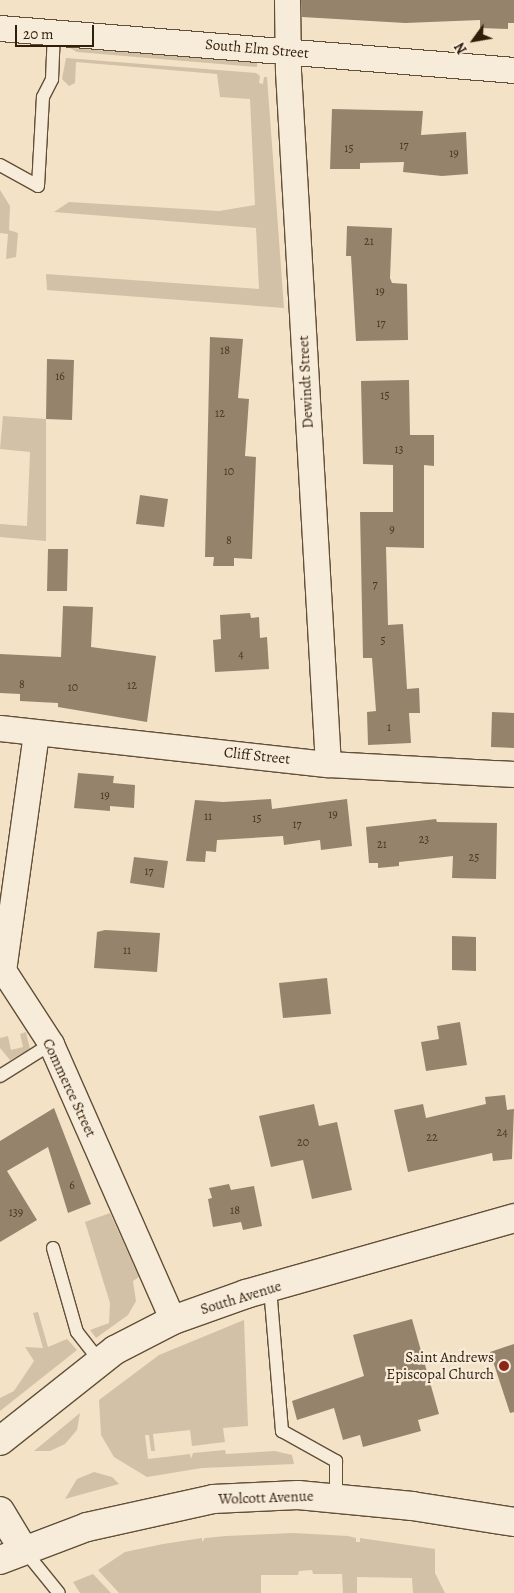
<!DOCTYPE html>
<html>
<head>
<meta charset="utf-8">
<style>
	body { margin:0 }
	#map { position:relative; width:514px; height:1593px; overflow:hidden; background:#f3e2c6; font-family:Alegreya,serif }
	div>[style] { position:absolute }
	.green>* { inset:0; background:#d2c1a6 }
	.building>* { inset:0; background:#95846b }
	.roads { filter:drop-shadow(1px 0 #614f38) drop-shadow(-1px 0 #614f38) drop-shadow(0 1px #614f38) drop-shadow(0 -1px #614f38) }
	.service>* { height:12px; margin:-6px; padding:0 6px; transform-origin:6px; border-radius:6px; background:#f7ecda }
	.minor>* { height:25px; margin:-12.5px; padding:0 12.5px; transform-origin:12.5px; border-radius:12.5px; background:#f7ecda }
	.tertiary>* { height:28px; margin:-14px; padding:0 14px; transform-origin:14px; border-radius:14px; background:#f7ecda }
	.secondary>* { height:28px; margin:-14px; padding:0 14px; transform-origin:14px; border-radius:14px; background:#f7ecda }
	.dots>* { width:14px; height:14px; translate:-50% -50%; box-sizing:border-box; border:2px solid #f7ecda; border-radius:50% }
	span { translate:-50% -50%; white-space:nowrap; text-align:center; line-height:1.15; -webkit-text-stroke:4.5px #f7ecda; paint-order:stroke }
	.number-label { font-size:12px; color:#493821 }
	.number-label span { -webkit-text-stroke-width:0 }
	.street-label { font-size:15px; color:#301e08 }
	.poi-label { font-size:15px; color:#301e08 }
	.right { translate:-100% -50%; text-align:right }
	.north { position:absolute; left:449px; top:15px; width:50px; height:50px; -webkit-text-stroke:4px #f7ecda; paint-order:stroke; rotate:238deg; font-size:14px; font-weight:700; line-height:20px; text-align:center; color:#301e08 }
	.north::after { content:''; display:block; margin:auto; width:18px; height:22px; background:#301e08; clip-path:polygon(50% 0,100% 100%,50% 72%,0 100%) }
	.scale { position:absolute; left:15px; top:25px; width:79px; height:22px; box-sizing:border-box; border:2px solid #301e08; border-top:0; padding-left:6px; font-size:15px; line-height:18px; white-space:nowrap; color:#301e08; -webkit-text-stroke:4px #f7ecda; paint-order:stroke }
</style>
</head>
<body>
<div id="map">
	<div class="green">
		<i style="clip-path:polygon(70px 48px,257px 62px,257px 67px,77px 52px)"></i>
		<i style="clip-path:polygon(66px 58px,256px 73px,260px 76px,259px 83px,263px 84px,264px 77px,267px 77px,284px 308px,47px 290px,46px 274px,259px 289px,256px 228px,54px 212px,69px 202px,219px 211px,255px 205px,250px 99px,220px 97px,217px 74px,76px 62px,75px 83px,69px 86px,62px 79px)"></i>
		<i style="clip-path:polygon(0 190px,10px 206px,9px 230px,18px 233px,16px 257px,6px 259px,8px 234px,0 233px)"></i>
		<i style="clip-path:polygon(3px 416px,46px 419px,46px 541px,0 537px,0 524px,27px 526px,30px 452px,0 449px)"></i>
		<i style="clip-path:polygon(26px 1032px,30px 1049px,10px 1060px,0 1048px,0 1038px,8px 1036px,11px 1050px,23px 1047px,20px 1034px)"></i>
		<i style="clip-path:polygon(110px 1213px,139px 1277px,133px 1281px,136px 1301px,128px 1315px,96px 1338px,90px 1330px,109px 1323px,110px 1303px,85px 1222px)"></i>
		<i style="clip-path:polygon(38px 1312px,48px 1347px,67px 1339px,77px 1350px,0 1411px,0 1398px,14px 1391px,34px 1361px,25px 1347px,43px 1348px,33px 1313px)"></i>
		<i style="clip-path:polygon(244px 1320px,248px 1426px,223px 1428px,225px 1442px,192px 1446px,190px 1430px,153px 1434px,155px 1451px,151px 1451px,149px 1435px,145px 1435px,148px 1459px,190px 1454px,191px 1459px,193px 1453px,225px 1450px,226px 1454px,275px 1451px,292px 1455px,294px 1464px,202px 1468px,147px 1477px,114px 1457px,101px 1435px,99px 1400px,159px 1355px)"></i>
		<i style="clip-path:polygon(80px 1413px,77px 1430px,65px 1444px,50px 1451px,34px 1451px)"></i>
		<i style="clip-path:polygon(94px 1472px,112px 1477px,119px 1484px,65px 1499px,77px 1479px)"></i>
		<i style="clip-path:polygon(293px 1533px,348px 1536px,356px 1538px,356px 1542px,360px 1542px,360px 1538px,435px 1549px,435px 1573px,445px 1593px,413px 1593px,412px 1578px,357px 1577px,357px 1593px,343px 1593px,342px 1574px,313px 1574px,312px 1570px,299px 1571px,298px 1575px,261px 1575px,261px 1593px,119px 1593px,98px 1570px,125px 1552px,163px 1544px,202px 1538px,202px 1542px,205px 1538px,226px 1536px)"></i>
		<i style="clip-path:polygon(93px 1574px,111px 1593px,80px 1593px,73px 1582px)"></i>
	</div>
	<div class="building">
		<i style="clip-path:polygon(301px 0,514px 0,514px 23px,508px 23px,508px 29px,480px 28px,480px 20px,405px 23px,302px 17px)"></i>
		<i style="clip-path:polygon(332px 109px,423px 111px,421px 135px,466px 132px,468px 174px,442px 176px,403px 172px,404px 162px,360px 163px,360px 169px,330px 169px)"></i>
		<i style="clip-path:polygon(347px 226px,392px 228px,390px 278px,392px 283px,407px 284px,408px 340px,356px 341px,351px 256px,346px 256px)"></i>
		<i style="clip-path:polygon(210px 337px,243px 339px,238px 398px,249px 399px,245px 456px,256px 457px,252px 559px,234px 558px,234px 566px,213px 566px,214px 557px,205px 557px)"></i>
		<i style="clip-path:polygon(47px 359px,74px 360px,72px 420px,46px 419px)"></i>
		<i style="clip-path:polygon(409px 380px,410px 435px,434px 435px,434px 466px,424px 465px,424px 548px,386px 547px,388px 625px,403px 624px,407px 689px,419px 688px,420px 713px,409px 713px,411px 743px,368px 745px,367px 712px,376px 711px,372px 658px,363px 658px,360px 512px,393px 512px,393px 465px,363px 464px,361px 381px)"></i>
		<i style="clip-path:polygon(140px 495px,168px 499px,164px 527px,136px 524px)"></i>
		<i style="clip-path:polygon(48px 549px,68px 549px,67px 591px,47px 591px)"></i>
		<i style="clip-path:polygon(63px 606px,93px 607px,91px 647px,156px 656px,147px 722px,58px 707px,58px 703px,20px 701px,20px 694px,0 693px,0 654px,61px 657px)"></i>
		<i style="clip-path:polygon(250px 613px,251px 618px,259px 617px,260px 638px,267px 637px,269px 669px,215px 672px,213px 640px,221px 639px,220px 615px)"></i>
		<i style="clip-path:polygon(492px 712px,514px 713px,514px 748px,491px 747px)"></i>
		<i style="clip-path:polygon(78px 773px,114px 776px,113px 783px,135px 785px,134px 808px,110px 806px,110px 811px,74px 808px)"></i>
		<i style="clip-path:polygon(271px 799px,272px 809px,347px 799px,352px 846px,321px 850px,320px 840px,284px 845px,283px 836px,217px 840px,216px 852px,206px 851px,205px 862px,186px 861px,195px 800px,223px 802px)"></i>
		<i style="clip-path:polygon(436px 819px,437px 822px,497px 823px,496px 879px,452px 878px,453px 856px,399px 862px,399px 866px,378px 868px,378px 863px,369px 863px,366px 827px)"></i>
		<i style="clip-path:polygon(134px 857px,168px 861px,164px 888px,130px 883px)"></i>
		<i style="clip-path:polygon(105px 930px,160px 933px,157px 972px,94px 968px,97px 932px)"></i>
		<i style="clip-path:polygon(452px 936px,476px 937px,476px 971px,452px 970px)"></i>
		<i style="clip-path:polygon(327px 978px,331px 1014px,283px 1018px,279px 983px)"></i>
		<i style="clip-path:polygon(460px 1022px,467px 1065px,426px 1071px,421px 1042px,439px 1039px,437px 1026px)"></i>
		<i style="clip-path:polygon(505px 1095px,507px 1110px,514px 1109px,512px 1159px,493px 1161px,492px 1153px,408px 1172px,394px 1110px,423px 1104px,426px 1118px,486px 1104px,485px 1097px)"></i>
		<i style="clip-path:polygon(314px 1104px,319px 1126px,337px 1122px,352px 1190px,312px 1199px,303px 1160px,271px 1167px,259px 1116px)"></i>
		<i style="clip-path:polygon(54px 1108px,91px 1204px,68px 1213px,48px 1147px,7px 1171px,37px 1220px,0 1242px,0 1141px)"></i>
		<i style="clip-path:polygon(229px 1184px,231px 1190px,254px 1186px,262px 1226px,243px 1230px,241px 1222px,213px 1227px,208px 1199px,212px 1198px,209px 1188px)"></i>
		<i style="clip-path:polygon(412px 1319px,439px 1414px,418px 1420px,421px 1431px,363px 1447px,360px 1435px,343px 1440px,334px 1408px,297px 1420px,292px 1401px,364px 1376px,353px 1335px)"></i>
		<i style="clip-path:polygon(514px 1344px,514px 1412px,510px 1413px,490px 1352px)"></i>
	</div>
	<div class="roads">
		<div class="service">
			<i style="left:0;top:165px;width:43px;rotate:28.9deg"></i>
			<i style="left:38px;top:186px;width:89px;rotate:-86.8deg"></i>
			<i style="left:43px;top:97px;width:20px;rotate:-63deg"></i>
			<i style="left:52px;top:79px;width:47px;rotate:-87.6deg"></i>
			<i style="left:0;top:1076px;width:60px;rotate:-32.1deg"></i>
			<i style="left:53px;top:1248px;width:87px;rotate:74.1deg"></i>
			<i style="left:77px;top:1332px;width:37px;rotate:52deg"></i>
			<i style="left:270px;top:1288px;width:144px;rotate:85.2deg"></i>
			<i style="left:282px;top:1431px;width:62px;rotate:29.1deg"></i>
			<i style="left:336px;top:1461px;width:37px;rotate:90deg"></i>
			<i style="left:24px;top:1550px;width:55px;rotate:50.9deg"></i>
		</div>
		<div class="minor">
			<i style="left:287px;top:0;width:71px;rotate:89.2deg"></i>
			<i style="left:288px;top:71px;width:694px;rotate:86.7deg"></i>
			<i style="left:0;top:28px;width:516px;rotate:4.67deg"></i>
			<i style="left:0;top:728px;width:330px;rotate:6.3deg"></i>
			<i style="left:328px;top:764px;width:186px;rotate:3.1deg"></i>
			<i style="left:36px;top:733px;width:239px;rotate:97.9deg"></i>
			<i style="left:3px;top:970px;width:88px;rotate:57deg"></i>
			<i style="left:51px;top:1044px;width:302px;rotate:66.2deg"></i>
		</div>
		<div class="tertiary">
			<i style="left:0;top:1441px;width:147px;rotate:-38.4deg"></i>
			<i style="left:115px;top:1350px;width:65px;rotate:-27.3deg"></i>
			<i style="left:173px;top:1320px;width:77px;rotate:-19.6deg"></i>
			<i style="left:246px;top:1294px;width:279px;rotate:-15.8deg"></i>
		</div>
		<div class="secondary">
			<i style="left:0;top:1511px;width:44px;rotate:58.8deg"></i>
			<i style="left:0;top:1560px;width:93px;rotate:-20.8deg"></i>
			<i style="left:87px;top:1527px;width:129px;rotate:-12.5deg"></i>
			<i style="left:213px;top:1499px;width:85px;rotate:-2.7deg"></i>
			<i style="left:298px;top:1495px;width:115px;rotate:5.5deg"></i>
			<i style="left:412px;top:1506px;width:103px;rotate:8.9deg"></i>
		</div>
	</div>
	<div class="dots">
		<i style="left:504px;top:1366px;background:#8f2418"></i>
	</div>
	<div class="number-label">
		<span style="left:404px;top:146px">17</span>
		<span style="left:349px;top:149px">15</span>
		<span style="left:454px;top:154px">19</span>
		<span style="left:369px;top:242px">21</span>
		<span style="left:380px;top:292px">19</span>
		<span style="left:381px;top:324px">17</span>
		<span style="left:225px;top:351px">18</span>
		<span style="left:60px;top:377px">16</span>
		<span style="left:385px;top:396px">15</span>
		<span style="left:220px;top:414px">12</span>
		<span style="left:399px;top:450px">13</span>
		<span style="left:229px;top:472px">10</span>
		<span style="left:392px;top:530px">9</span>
		<span style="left:229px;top:541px">8</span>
		<span style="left:375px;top:585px">7</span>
		<span style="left:383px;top:641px">5</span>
		<span style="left:241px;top:655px">4</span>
		<span style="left:22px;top:685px">8</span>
		<span style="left:132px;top:686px">12</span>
		<span style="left:73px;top:688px">10</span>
		<span style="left:389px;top:728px">1</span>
		<span style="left:105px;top:796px">19</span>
		<span style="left:333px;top:815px">19</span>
		<span style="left:208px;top:817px">11</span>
		<span style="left:257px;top:819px">15</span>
		<span style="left:297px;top:825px">17</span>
		<span style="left:424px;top:840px">23</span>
		<span style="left:382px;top:845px">21</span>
		<span style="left:474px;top:858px">25</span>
		<span style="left:149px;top:872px">17</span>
		<span style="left:127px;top:951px">11</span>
		<span style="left:502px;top:1133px">24</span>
		<span style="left:432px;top:1138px">22</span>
		<span style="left:303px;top:1143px">20</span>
		<span style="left:72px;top:1186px">6</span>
		<span style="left:235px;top:1211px">18</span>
		<span style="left:16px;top:1213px">139</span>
	</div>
	<div class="street-label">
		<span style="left:257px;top:49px;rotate:5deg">South Elm Street</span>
		<span style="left:306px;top:382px;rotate:-93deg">Dewindt Street</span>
		<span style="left:257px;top:756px;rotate:6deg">Cliff Street</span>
		<span style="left:69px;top:1088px;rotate:65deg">Commerce Street</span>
		<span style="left:241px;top:1298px;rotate:-17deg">South Avenue</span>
		<span style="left:266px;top:1498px;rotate:-2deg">Wolcott Avenue</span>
	</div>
	<div class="poi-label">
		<span class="right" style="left:494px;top:1366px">Saint Andrews<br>Episcopal Church</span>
	</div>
	<div class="north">N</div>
	<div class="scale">20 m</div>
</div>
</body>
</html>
